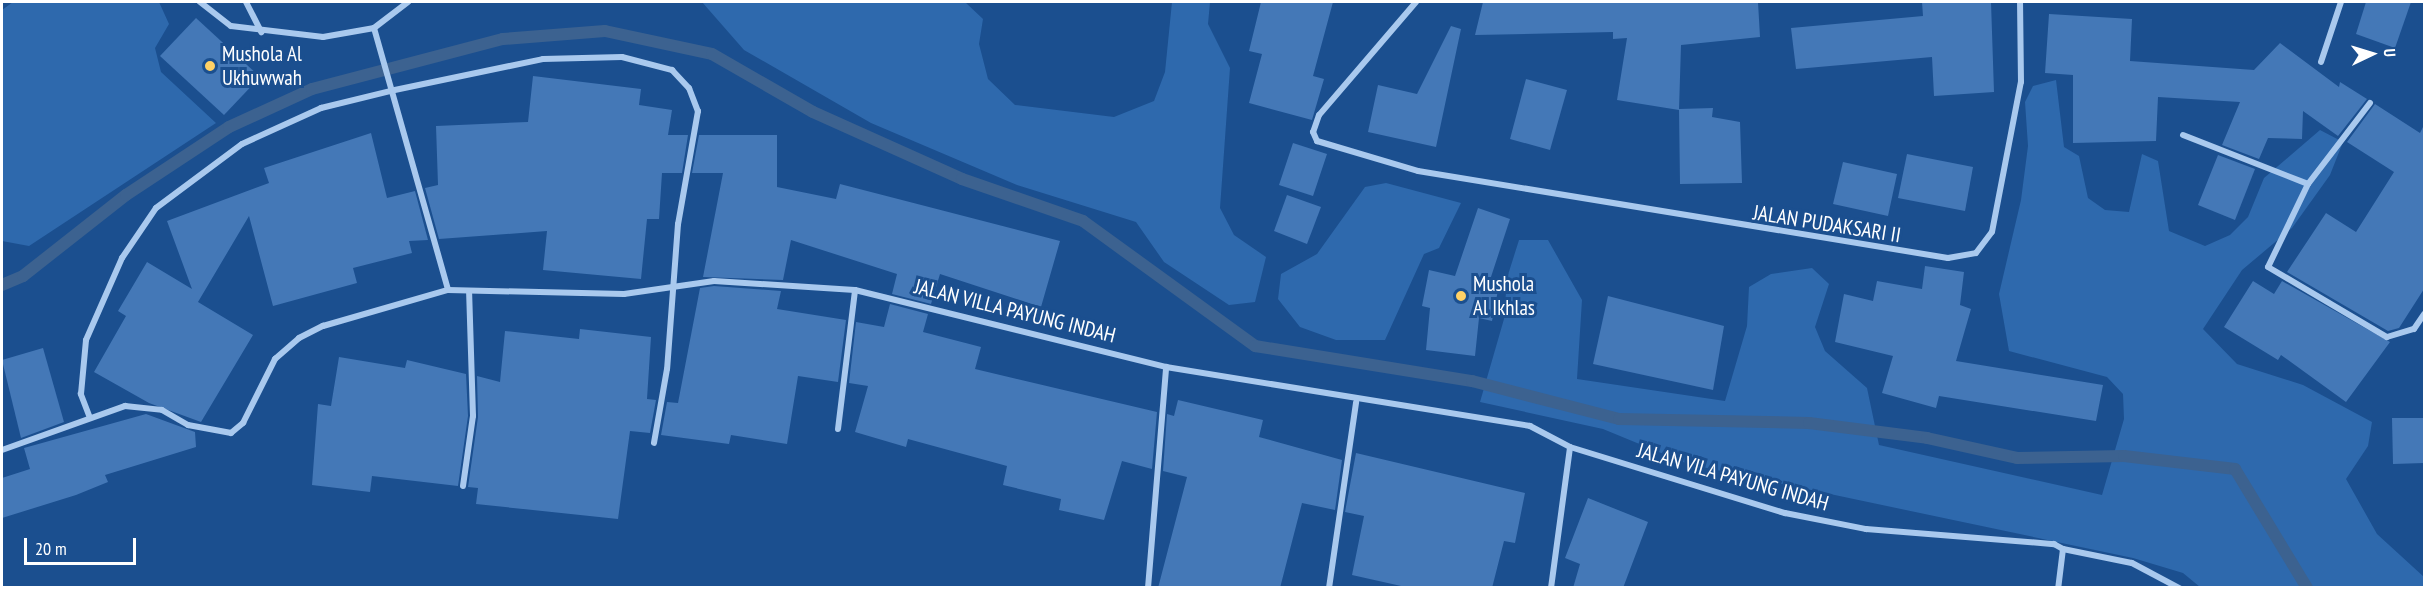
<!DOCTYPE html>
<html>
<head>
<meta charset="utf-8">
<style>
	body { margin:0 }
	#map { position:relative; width:2426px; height:589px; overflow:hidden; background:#1b4f8f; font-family:"PT Sans Narrow",sans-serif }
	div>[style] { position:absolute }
	.green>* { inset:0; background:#2e69ad }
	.stream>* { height:12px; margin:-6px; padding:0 6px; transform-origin:6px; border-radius:6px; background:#3c6290 }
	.building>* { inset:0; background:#4478b7 }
	.minor>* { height:6px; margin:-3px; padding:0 3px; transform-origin:3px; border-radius:3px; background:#a9c9ee }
	.dots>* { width:16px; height:16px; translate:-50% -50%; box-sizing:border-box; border:3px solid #1b4f8f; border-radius:50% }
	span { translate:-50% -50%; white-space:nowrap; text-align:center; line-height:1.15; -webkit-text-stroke:6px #1b4f8f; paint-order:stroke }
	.poi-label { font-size:21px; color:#fff }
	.left { translate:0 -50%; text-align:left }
	.street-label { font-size:21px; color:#fff }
	.frame { position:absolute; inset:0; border:3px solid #fff; pointer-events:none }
	.north { position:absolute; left:2342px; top:24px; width:60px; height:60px; -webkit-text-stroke:4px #1b4f8f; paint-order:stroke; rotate:86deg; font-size:16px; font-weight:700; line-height:24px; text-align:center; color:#fff }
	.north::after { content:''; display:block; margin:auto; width:21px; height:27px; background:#fff; clip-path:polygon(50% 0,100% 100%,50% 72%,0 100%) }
	.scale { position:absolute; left:24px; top:538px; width:112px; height:27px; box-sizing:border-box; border:3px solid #fff; border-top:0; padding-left:8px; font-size:18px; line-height:21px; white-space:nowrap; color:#fff; -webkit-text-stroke:4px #1b4f8f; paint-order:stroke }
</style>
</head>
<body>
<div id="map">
	<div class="green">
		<i style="clip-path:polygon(13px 2px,159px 2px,169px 24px,155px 48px,161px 72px,216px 123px,29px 246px,2px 241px,2px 10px)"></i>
		<i style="clip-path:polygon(702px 2px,965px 2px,983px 19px,979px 44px,988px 79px,1015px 105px,1114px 117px,1154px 101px,1165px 72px,1172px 2px,1210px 2px,1208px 24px,1230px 68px,1220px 208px,1234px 235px,1266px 257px,1255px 302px,1229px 305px,1164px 262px,1136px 222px,1017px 185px,871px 123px,744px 50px)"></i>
		<i style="clip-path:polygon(2056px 80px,2064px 147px,2079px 156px,2088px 198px,2105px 210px,2129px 212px,2142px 154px,2158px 161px,2169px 231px,2205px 246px,2230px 235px,2248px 217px,2264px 178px,2320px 130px,2343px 142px,2330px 175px,2292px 228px,2242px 270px,2203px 329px,2237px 364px,2303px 385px,2372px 422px,2368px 446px,2346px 479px,2377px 534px,2424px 577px,2424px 587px,2200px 587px,2183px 573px,2133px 558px,1688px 464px,1603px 429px,1480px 402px,1504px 319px,1507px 278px,1519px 240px,1548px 240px,1582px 300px,1577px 379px,1725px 401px,1747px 326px,1749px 287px,1771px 274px,1812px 268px,1829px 284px,1815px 327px,1825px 351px,1867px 388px,1879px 445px,2102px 495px,2124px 419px,2123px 394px,2107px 377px,2009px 351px,1999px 294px,2021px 200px,2028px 146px,2025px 102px,2033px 86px)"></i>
		<i style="clip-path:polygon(1386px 183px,1461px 203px,1439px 248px,1424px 254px,1385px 340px,1336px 340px,1300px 327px,1278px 299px,1281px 274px,1317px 254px,1365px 187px)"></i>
	</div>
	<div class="stream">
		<i style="left:2px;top:285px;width:23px;rotate:-23deg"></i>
		<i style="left:23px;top:276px;width:131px;rotate:-38.2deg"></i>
		<i style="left:126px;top:195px;width:123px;rotate:-33.4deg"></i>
		<i style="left:229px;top:127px;width:91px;rotate:-24.6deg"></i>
		<i style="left:312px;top:89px;width:197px;rotate:-14.7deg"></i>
		<i style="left:503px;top:39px;width:102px;rotate:-4.5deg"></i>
		<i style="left:605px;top:31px;width:109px;rotate:12.1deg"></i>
		<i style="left:712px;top:54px;width:116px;rotate:29.9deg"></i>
		<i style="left:813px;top:112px;width:163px;rotate:24.2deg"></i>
		<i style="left:962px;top:179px;width:128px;rotate:19.1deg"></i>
		<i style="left:1083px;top:221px;width:213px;rotate:36deg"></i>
		<i style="left:1255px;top:346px;width:220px;rotate:9.2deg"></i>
		<i style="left:1472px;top:381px;width:152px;rotate:14.5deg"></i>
		<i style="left:1619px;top:419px;width:190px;rotate:1.2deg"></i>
		<i style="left:1809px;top:423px;width:119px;rotate:7.2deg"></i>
		<i style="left:1927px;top:438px;width:92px;rotate:12.5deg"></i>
		<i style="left:2017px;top:458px;width:107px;rotate:-1.1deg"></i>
		<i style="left:2124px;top:456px;width:112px;rotate:6.7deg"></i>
		<i style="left:2235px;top:469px;width:139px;rotate:58.8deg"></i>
	</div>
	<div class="building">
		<i style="clip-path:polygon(1261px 2px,1333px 2px,1313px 76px,1324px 79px,1312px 120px,1249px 103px,1262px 54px,1249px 51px)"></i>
		<i style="clip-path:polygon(1483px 2px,1758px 2px,1760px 37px,1681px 45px,1679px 110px,1617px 100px,1627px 38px,1613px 39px,1613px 32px,1475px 35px)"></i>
		<i style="clip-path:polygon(1922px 2px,1991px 2px,1994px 92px,1934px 96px,1932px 57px,1796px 69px,1791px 28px,1923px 16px)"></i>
		<i style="clip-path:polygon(2366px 2px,2411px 2px,2395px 48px,2356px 34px)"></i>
		<i style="clip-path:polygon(2049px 14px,2132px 19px,2130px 61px,2254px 70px,2280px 43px,2339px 87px,2340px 82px,2367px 99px,2338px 136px,2303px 111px,2302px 139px,2268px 138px,2259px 159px,2222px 145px,2240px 102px,2158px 97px,2156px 141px,2073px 143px,2073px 75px,2045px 73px)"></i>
		<i style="clip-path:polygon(196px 18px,260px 77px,224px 115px,160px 56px)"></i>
		<i style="clip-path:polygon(1451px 26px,1461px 29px,1436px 147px,1368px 132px,1378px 85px,1417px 94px)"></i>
		<i style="clip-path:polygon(533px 76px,641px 89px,639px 105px,672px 110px,668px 135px,688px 135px,682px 173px,662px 173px,659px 219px,647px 219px,641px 279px,543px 270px,547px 231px,439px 239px,425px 188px,438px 185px,436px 126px,528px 122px)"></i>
		<i style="clip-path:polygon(1526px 79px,1567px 90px,1550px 150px,1510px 139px)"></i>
		<i style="clip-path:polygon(2375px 104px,2420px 133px,2424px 125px,2424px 289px,2399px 328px,2388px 331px,2287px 272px,2326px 213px,2356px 232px,2394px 172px,2347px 142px)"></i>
		<i style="clip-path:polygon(1713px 108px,1712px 117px,1740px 122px,1742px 183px,1680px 184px,1679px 109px)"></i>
		<i style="clip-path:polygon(371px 133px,387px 198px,415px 191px,428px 240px,409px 241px,412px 253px,353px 268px,357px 283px,273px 306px,249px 216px,198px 302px,253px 335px,201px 422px,149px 403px,94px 372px,126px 316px,118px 311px,147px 262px,192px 289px,167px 221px,269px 183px,264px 168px)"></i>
		<i style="clip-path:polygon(699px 135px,777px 135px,777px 187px,836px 199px,840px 184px,1060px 241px,1041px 307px,940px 274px,931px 304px,892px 294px,897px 274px,791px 240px,783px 280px,703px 277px,723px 173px,692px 173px)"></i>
		<i style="clip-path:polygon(1293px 143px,1327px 154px,1313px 196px,1279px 185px)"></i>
		<i style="clip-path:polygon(1907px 154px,1973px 167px,1965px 211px,1898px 198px)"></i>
		<i style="clip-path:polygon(2218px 155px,2255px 169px,2235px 220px,2198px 205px)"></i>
		<i style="clip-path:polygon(1843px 162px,1897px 174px,1888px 216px,1833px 204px)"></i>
		<i style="clip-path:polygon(1287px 195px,1321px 207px,1307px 244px,1274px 231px)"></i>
		<i style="clip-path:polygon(1478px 208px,1510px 219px,1489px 283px,1499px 285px,1492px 321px,1479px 318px,1475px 356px,1426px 350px,1430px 308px,1422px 306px,1429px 270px,1455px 276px)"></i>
		<i style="clip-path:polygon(1925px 266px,1964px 272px,1960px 305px,1971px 309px,1956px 361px,2103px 385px,2096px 421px,1939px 396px,1936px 408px,1882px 393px,1893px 356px,1835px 342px,1844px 294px,1873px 301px,1877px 281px,1922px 289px)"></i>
		<i style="clip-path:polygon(2253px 281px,2274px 294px,2282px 281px,2390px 342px,2346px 402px,2281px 355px,2278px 360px,2224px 327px)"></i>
		<i style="clip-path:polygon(714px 286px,781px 291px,777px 309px,846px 320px,838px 382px,798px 376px,787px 444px,731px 435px,729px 444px,661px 435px,667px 402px,678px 403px,700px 288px)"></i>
		<i style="clip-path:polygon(1608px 296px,1724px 326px,1713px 390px,1593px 364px)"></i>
		<i style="clip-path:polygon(890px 304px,928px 314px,923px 332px,981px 347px,975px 369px,1157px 412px,1152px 469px,1122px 461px,1104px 520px,1059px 510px,1061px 499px,1003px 485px,1007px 466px,908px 439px,906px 447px,855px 432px,868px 386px,849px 383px,856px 322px,884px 327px)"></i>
		<i style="clip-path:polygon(580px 329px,651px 337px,647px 399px,656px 400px,650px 433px,630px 431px,618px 519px,476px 504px,478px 488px,468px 487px,478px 417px,477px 376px,500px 382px,505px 331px,579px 339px)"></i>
		<i style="clip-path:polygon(43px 348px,64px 422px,21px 438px,2px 360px)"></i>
		<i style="clip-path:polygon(339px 357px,405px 368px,407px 360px,466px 374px,468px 416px,458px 486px,372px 476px,370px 492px,312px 485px,318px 404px,331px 406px)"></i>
		<i style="clip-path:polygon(1178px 400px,1263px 420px,1259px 437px,1342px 460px,1335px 510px,1302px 503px,1280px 588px,1158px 588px,1187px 477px,1163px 471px,1167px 414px,1174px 416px)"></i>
		<i style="clip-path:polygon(146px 414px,195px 432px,196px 447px,105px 475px,108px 482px,76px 495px,2px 518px,2px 478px,30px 469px,24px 448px)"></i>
		<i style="clip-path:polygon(2392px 418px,2424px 418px,2424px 463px,2393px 464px)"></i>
		<i style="clip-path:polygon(1356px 453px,1525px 493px,1515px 543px,1504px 541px,1492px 588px,1410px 588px,1352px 575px,1364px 516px,1345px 512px)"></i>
		<i style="clip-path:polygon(1588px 498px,1648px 522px,1623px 588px,1573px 588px,1580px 564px,1565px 558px)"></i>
	</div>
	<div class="minor">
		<i style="left:200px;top:2px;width:39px;rotate:38deg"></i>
		<i style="left:231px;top:26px;width:93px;rotate:6.8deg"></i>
		<i style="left:323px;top:37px;width:52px;rotate:-10deg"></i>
		<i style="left:374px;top:28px;width:43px;rotate:-37.4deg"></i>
		<i style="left:246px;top:2px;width:34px;rotate:63deg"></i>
		<i style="left:1416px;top:2px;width:149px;rotate:130.6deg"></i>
		<i style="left:1319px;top:115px;width:18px;rotate:109deg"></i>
		<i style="left:1313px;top:132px;width:10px;rotate:66deg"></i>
		<i style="left:1317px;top:141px;width:105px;rotate:16.5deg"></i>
		<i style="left:1418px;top:171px;width:537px;rotate:9.32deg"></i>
		<i style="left:1948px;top:258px;width:28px;rotate:-10deg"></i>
		<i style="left:1976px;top:253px;width:26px;rotate:-53deg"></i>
		<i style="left:1992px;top:232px;width:153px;rotate:-79.1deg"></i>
		<i style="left:2021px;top:82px;width:80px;rotate:-90.7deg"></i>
		<i style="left:374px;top:28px;width:272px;rotate:74.2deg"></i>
		<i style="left:448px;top:290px;width:176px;rotate:1.3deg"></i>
		<i style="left:624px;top:294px;width:91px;rotate:-8.2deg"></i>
		<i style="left:714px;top:281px;width:141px;rotate:3.7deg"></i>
		<i style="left:855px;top:290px;width:320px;rotate:13.9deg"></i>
		<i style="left:1166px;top:367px;width:369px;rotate:9.2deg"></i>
		<i style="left:1530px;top:426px;width:45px;rotate:27.7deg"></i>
		<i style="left:1570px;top:447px;width:225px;rotate:17.1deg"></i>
		<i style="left:1785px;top:513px;width:83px;rotate:11.2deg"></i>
		<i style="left:1866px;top:529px;width:189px;rotate:4.6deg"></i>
		<i style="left:2054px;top:544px;width:10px;rotate:29deg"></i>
		<i style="left:2063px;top:549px;width:39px;rotate:97deg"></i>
		<i style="left:2321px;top:62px;width:63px;rotate:-71.6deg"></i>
		<i style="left:2370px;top:103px;width:102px;rotate:127.4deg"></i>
		<i style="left:2308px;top:184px;width:92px;rotate:115.7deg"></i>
		<i style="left:2268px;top:267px;width:138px;rotate:30.5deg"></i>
		<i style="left:2387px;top:337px;width:28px;rotate:-17deg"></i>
		<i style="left:2414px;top:329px;width:18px;rotate:-56deg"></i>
		<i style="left:2183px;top:135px;width:134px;rotate:21.4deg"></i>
		<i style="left:90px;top:418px;width:26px;rotate:-111deg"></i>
		<i style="left:81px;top:394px;width:54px;rotate:-84.7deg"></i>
		<i style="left:86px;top:340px;width:90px;rotate:-66.3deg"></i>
		<i style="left:122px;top:258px;width:60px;rotate:-55.8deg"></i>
		<i style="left:156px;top:208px;width:107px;rotate:-36.7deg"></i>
		<i style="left:242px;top:144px;width:87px;rotate:-24.5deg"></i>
		<i style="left:321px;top:108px;width:71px;rotate:-13.8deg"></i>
		<i style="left:390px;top:91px;width:156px;rotate:-11.8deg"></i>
		<i style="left:543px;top:59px;width:79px;rotate:-1.5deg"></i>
		<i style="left:622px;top:57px;width:52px;rotate:14.6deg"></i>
		<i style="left:672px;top:70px;width:25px;rotate:47deg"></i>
		<i style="left:689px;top:88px;width:25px;rotate:69deg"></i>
		<i style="left:698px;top:111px;width:115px;rotate:100deg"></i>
		<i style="left:678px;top:224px;width:145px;rotate:94.3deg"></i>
		<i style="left:667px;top:369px;width:75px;rotate:100deg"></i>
		<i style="left:838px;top:429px;width:140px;rotate:-83deg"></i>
		<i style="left:2px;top:450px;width:131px;rotate:-19.7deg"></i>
		<i style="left:125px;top:406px;width:37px;rotate:6deg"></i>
		<i style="left:162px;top:410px;width:30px;rotate:30deg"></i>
		<i style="left:188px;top:425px;width:44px;rotate:10.5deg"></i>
		<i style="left:231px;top:433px;width:16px;rotate:-40deg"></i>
		<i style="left:243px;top:423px;width:72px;rotate:-63.4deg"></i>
		<i style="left:275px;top:359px;width:32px;rotate:-41deg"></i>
		<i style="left:299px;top:338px;width:27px;rotate:-27deg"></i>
		<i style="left:323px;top:326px;width:130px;rotate:-16.1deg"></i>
		<i style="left:463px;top:486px;width:71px;rotate:-81.9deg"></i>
		<i style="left:473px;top:416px;width:125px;rotate:-91.8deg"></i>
		<i style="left:2063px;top:549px;width:70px;rotate:11.5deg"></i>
		<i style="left:2132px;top:563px;width:53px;rotate:28deg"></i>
		<i style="left:1148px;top:588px;width:222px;rotate:-85.3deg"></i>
		<i style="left:1329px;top:588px;width:188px;rotate:-81.7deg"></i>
		<i style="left:1551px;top:588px;width:142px;rotate:-82.3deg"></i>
	</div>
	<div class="dots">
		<i style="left:210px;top:66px;background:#ffd166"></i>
		<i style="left:1461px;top:296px;background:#ffd166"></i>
	</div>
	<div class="poi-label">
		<span class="left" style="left:222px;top:66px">Mushola Al<br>Ukhuwwah</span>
		<span class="left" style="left:1473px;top:296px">Mushola<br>Al Ikhlas</span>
	</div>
	<div class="street-label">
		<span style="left:1827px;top:224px;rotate:9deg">JALAN PUDAKSARI II</span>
		<span style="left:1015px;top:311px;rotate:14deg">JALAN VILLA PAYUNG INDAH</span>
		<span style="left:1733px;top:477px;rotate:16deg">JALAN VILA PAYUNG INDAH</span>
	</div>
	<div class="frame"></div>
	<div class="north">U</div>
	<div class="scale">20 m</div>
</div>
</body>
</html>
